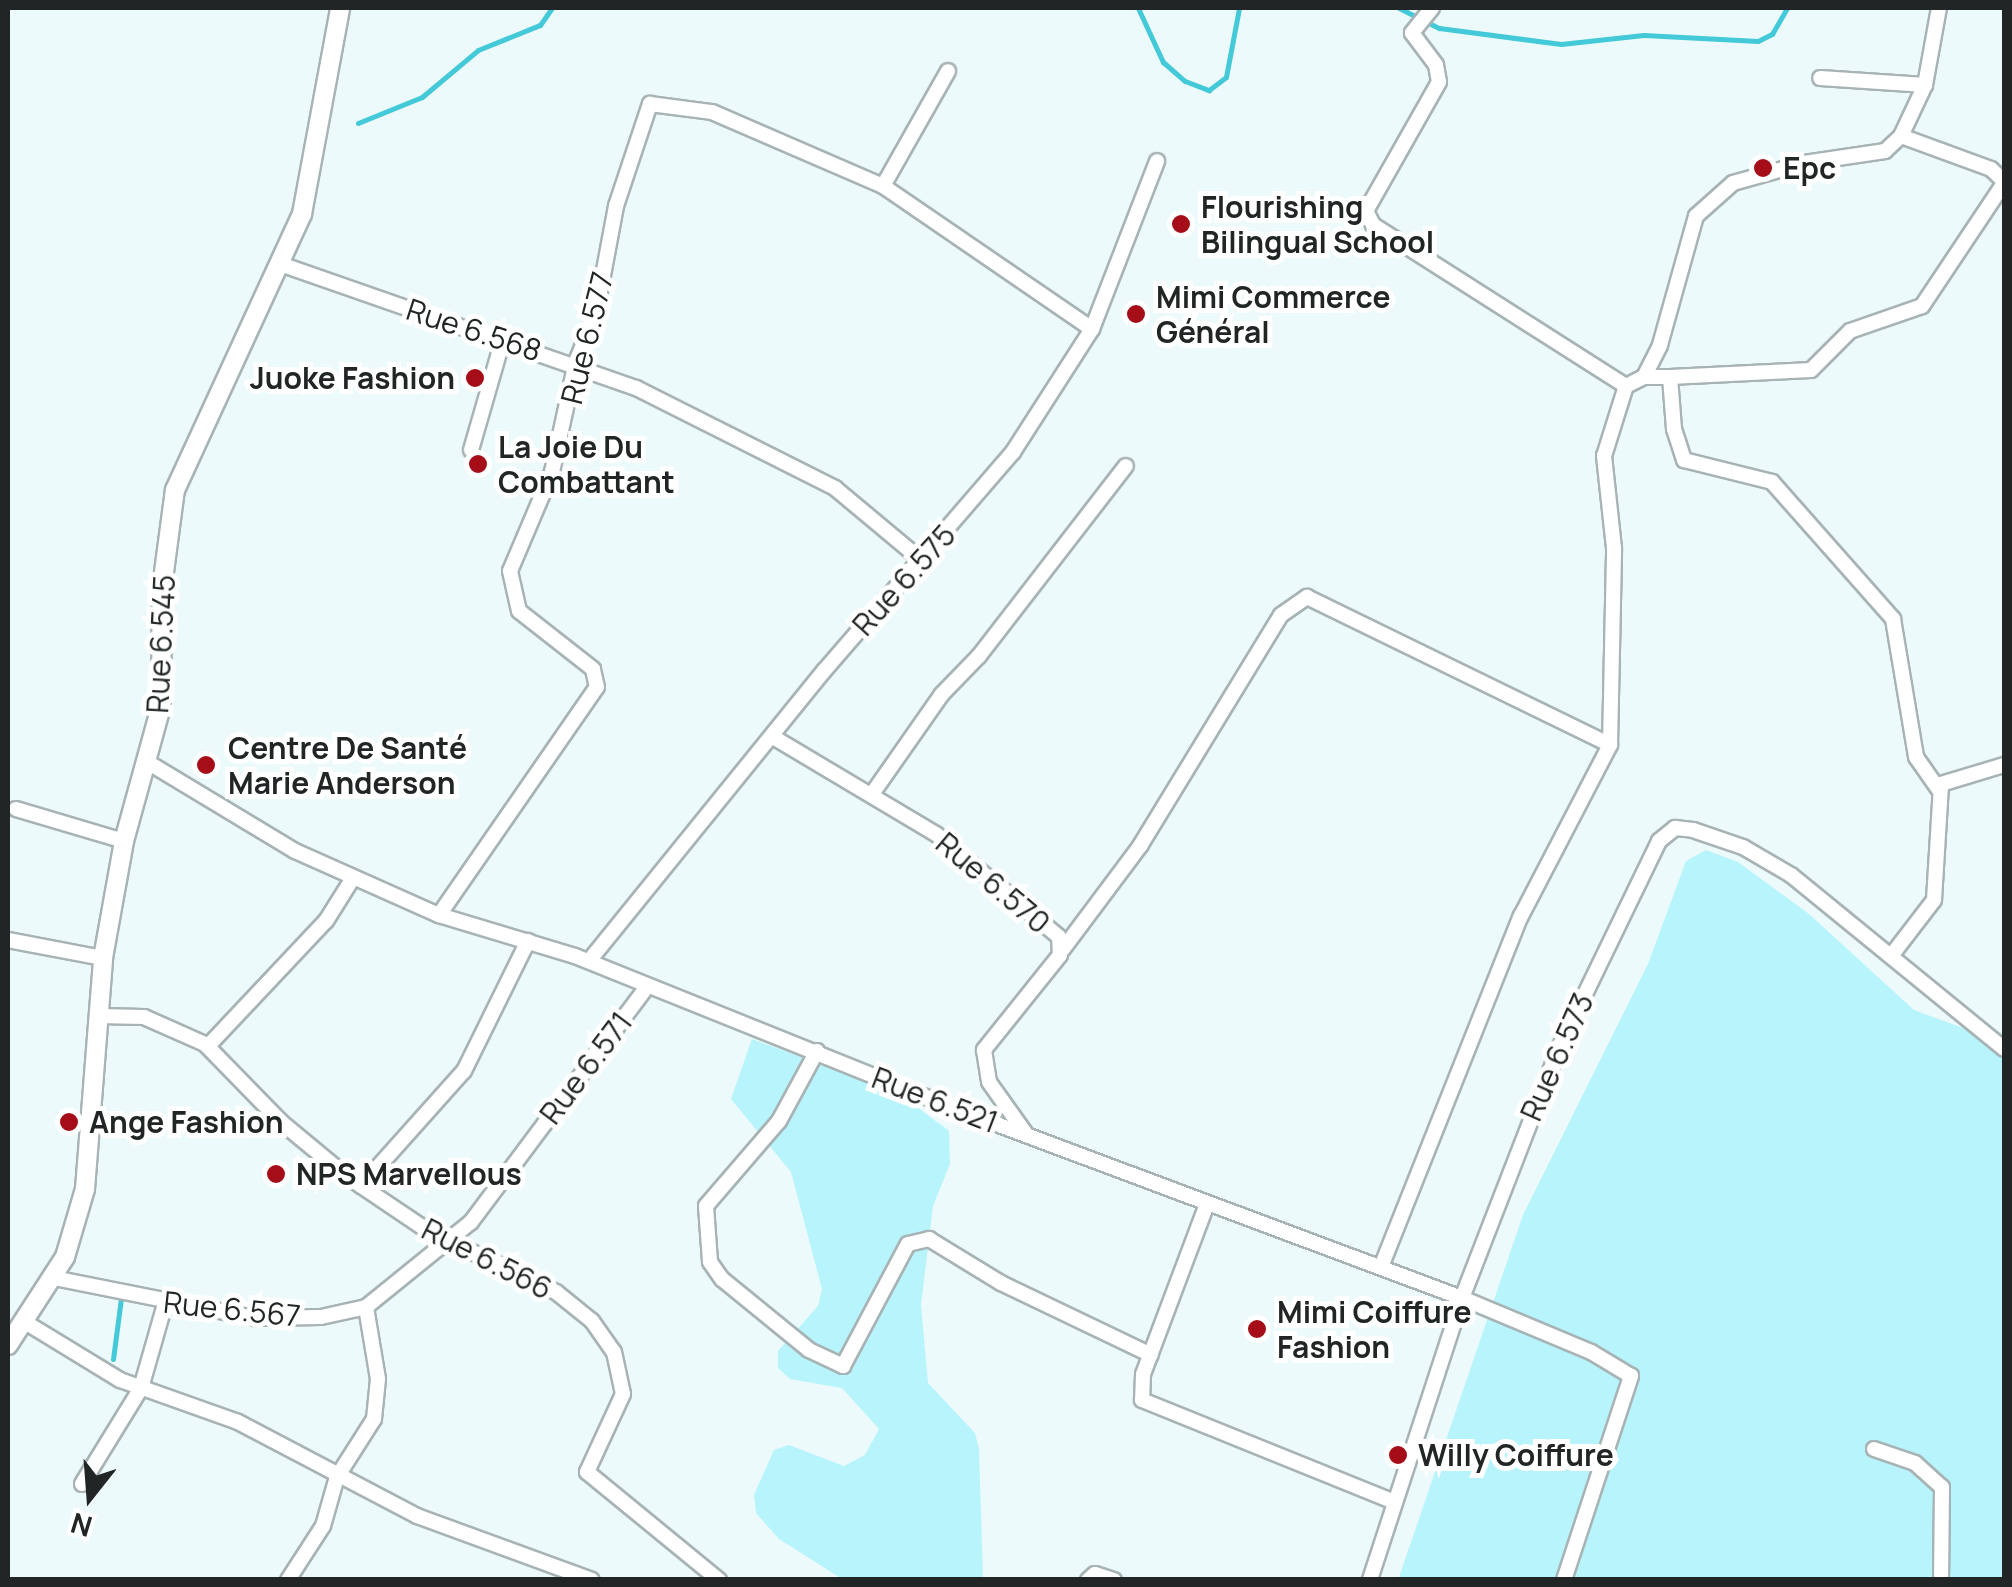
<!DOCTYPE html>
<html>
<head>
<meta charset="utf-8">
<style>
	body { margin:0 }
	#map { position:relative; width:2012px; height:1587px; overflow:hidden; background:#edfafc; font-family:Manrope,sans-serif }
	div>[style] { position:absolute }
	.green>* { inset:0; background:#b8f4fc }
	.stream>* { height:5px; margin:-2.5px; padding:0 2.5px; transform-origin:2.5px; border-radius:2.5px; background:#43c9d8 }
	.roads { filter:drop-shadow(2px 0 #a7b3b5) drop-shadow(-2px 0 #a7b3b5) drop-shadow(0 2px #a7b3b5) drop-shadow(0 -2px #a7b3b5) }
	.minor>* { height:14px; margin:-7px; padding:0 7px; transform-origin:7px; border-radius:7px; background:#fff }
	.tertiary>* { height:18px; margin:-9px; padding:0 9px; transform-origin:9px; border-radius:9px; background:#fff }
	.dots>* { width:28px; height:28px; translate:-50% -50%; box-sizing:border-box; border:5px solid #fff; border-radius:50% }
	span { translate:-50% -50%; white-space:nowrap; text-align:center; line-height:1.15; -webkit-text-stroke:10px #fff; paint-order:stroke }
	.poi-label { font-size:30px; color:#212526; font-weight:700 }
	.left { translate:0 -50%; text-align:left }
	.right { translate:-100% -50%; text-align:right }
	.street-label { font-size:30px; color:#212526 }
	.frame { position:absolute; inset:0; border:10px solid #212526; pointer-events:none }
	.north { position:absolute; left:40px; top:1447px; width:100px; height:100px; -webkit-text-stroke:8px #fff; paint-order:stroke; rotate:197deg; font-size:28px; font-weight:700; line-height:40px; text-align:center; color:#212526 }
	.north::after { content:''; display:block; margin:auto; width:35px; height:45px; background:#212526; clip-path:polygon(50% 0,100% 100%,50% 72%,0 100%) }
</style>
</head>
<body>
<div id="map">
	<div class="green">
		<i style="clip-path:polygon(1706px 850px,1738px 862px,1809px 914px,1914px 1010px,2004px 1043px,2004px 1579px,1398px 1580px,1523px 1215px,1648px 964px,1686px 861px)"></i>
		<i style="clip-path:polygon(752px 1039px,897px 1092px,949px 1131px,950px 1164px,933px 1206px,921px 1305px,928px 1383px,975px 1433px,979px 1449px,983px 1579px,842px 1579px,779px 1539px,756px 1513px,754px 1495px,774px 1450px,789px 1445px,844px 1466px,865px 1455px,879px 1429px,842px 1388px,790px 1379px,778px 1368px,778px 1351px,818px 1306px,822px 1289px,791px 1172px,731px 1099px)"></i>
	</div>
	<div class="stream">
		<i style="left:1138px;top:8px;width:60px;rotate:65.2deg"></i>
		<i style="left:1163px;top:62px;width:29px;rotate:41deg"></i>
		<i style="left:1185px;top:81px;width:26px;rotate:21deg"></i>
		<i style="left:1209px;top:90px;width:21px;rotate:-37deg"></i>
		<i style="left:1226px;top:77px;width:70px;rotate:-79.3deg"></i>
		<i style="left:1399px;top:8px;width:45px;rotate:26.6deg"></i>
		<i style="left:1439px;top:28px;width:123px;rotate:7.5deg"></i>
		<i style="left:1561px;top:44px;width:83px;rotate:-6.2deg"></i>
		<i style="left:1644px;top:35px;width:114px;rotate:3deg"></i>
		<i style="left:1758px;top:41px;width:16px;rotate:-27deg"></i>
		<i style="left:1772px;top:34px;width:30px;rotate:-60deg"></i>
		<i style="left:358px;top:123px;width:69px;rotate:-22.1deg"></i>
		<i style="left:422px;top:97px;width:73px;rotate:-40deg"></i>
		<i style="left:478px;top:50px;width:67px;rotate:-22deg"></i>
		<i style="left:540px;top:25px;width:21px;rotate:-55deg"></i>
		<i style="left:113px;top:1359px;width:62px;rotate:-82.5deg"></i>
	</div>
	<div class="roads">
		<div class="minor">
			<i style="left:1432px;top:8px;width:32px;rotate:129deg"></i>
			<i style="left:1412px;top:33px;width:40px;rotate:53deg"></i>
			<i style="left:1436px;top:65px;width:17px;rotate:80deg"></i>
			<i style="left:1439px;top:82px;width:148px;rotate:119.5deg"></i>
			<i style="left:1366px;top:211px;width:16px;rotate:63deg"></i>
			<i style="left:1373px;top:225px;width:300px;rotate:32.5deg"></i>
			<i style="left:1925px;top:85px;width:78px;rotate:-79.7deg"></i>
			<i style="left:1901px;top:136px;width:96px;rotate:20.1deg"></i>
			<i style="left:1991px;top:169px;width:18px;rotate:43deg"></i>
			<i style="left:883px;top:186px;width:132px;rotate:-60.5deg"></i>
			<i style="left:280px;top:264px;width:377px;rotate:19.2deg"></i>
			<i style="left:636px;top:388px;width:223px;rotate:26.7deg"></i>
			<i style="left:835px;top:488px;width:111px;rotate:39.9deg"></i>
			<i style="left:1644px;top:377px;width:26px"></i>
			<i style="left:1670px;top:377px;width:52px;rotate:85.6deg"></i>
			<i style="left:1674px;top:429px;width:33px;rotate:72deg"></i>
			<i style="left:1684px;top:460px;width:91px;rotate:14deg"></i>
			<i style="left:1772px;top:482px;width:183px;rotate:48.5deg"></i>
			<i style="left:1893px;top:619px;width:140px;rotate:80.5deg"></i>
			<i style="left:1916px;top:757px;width:40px;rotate:55.1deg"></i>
			<i style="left:1670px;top:377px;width:141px;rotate:-2.8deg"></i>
			<i style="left:1811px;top:370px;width:55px;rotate:-45deg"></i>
			<i style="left:1850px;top:331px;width:76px;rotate:-19.1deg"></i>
			<i style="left:1922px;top:306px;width:148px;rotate:-56.3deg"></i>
			<i style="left:471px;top:450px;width:116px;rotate:-73.9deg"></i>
			<i style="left:773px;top:737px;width:190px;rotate:30.8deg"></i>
			<i style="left:936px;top:834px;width:160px;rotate:39.9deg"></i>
			<i style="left:1059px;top:937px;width:18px;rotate:87deg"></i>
			<i style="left:1060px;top:955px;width:122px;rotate:128.7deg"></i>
			<i style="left:984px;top:1050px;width:32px;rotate:81deg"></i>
			<i style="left:989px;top:1082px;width:64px;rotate:54.6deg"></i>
			<i style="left:149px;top:763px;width:170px;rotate:31.1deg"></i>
			<i style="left:295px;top:851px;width:158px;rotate:24deg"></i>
			<i style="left:439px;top:915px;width:142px;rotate:16.8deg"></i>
			<i style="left:575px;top:956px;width:397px;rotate:21.9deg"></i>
			<i style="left:943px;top:1104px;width:554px;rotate:20.5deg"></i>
			<i style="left:1462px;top:1298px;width:297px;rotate:108.1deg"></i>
			<i style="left:872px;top:794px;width:122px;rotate:-55deg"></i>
			<i style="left:942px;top:694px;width:53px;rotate:-45.8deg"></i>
			<i style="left:979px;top:656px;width:240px;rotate:-52.3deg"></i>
			<i style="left:16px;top:809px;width:113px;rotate:16.5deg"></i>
			<i style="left:439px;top:915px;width:277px;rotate:-55.3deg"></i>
			<i style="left:597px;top:687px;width:18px;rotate:-103deg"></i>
			<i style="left:593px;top:669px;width:94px;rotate:-141.9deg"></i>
			<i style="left:519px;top:611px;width:41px;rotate:-102.7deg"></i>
			<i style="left:510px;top:571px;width:108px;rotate:-67deg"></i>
			<i style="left:552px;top:472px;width:113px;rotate:-77.7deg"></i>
			<i style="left:576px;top:362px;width:53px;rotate:-67.8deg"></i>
			<i style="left:596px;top:313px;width:109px;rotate:-79.4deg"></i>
			<i style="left:616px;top:206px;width:108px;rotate:-71.6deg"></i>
			<i style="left:650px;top:104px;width:63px;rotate:7.4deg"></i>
			<i style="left:712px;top:112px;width:186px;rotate:23.4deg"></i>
			<i style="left:883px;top:186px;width:253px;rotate:34.4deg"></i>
			<i style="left:8px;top:940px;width:97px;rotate:10.7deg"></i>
			<i style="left:1063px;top:949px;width:129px;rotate:-53.2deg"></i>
			<i style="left:1140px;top:846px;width:271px;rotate:-58.6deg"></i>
			<i style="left:1281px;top:615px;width:32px;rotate:-35deg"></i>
			<i style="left:1307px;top:597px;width:337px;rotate:26deg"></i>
			<i style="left:1891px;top:956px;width:71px;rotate:-52.5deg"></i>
			<i style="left:1934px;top:900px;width:116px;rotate:-86.5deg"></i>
			<i style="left:1941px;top:784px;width:66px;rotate:-16.8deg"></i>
			<i style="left:589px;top:961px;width:373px;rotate:-51deg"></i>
			<i style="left:824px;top:671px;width:289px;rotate:-49.2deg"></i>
			<i style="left:1013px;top:452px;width:146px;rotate:-57.3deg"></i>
			<i style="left:1092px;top:329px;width:180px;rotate:-68.8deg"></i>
			<i style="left:97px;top:1016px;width:47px;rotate:1.2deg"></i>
			<i style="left:144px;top:1017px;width:67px;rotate:23.9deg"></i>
			<i style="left:205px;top:1044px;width:109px;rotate:45.7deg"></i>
			<i style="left:281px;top:1122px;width:83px;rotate:39.6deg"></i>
			<i style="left:345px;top:1175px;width:100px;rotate:34deg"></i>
			<i style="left:428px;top:1231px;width:142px;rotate:25.5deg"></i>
			<i style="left:556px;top:1292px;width:46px;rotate:38.9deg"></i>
			<i style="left:592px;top:1321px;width:38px;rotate:55deg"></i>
			<i style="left:614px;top:1352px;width:43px;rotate:77.9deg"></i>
			<i style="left:623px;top:1394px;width:86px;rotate:114.8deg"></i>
			<i style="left:587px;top:1472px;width:171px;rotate:39.3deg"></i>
			<i style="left:208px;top:1046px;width:172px;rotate:-46.7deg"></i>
			<i style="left:326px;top:921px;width:51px;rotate:-57.9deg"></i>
			<i style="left:817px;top:1051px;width:80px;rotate:118.5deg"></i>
			<i style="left:779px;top:1121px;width:112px;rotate:130.7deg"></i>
			<i style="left:706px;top:1206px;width:56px;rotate:85.9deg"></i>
			<i style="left:710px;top:1262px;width:21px;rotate:55deg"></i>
			<i style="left:722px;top:1279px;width:112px;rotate:39.2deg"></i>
			<i style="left:809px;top:1350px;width:38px;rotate:25deg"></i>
			<i style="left:843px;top:1366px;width:138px;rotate:-62deg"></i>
			<i style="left:908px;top:1244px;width:22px;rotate:-13deg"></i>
			<i style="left:929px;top:1239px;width:84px;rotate:31.4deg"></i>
			<i style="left:1001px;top:1283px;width:166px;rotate:25.6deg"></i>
			<i style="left:361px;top:1186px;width:154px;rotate:-48.2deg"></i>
			<i style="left:464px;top:1071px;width:145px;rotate:-63.8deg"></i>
			<i style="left:1207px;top:1204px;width:182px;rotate:110.6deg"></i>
			<i style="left:1143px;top:1374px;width:26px;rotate:92deg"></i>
			<i style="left:1142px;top:1400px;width:270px;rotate:22deg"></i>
			<i style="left:1381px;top:1267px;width:378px;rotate:-68.3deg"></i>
			<i style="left:1521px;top:916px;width:193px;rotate:-62.5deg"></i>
			<i style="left:1610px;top:745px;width:197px;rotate:-88.8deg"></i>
			<i style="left:1614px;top:548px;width:93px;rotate:-96.2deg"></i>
			<i style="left:1604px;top:456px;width:73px;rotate:-72.6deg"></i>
			<i style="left:1626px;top:386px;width:20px;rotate:-27deg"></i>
			<i style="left:1644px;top:377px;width:36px;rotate:-63deg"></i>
			<i style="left:1660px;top:345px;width:134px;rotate:-74.4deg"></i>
			<i style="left:1696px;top:216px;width:50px;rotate:-41.7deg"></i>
			<i style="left:1733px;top:183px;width:74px;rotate:-15.7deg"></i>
			<i style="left:1804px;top:163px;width:82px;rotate:-8.4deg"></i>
			<i style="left:1885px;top:151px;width:22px;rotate:-43deg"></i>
			<i style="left:1901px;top:136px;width:56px;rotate:-64.8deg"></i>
			<i style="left:1925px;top:85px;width:105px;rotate:-176.2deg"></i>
			<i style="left:54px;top:1278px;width:205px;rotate:11.3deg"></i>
			<i style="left:255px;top:1318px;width:66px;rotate:-0.9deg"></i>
			<i style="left:321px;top:1317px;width:46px;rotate:-12.5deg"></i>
			<i style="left:366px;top:1307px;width:135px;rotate:-39deg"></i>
			<i style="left:471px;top:1222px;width:294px;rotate:-53.2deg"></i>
			<i style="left:25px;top:1322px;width:111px;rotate:31.4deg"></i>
			<i style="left:120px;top:1380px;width:125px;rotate:19.6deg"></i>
			<i style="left:238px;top:1422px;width:202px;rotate:27.7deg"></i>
			<i style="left:417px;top:1516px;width:186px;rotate:20.1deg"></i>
			<i style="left:1874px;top:1449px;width:43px;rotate:18.9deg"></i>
			<i style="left:1915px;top:1463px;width:36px;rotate:42deg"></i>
			<i style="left:1942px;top:1487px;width:93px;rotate:90.6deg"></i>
			<i style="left:82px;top:1484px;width:113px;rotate:-58.4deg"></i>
			<i style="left:141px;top:1388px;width:87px;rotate:-74.1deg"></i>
			<i style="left:288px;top:1580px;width:64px;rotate:-57.1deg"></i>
			<i style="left:323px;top:1526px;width:51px;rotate:-74.1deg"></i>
			<i style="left:337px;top:1477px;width:69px;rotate:-57.5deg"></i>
			<i style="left:374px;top:1419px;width:40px;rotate:-84.3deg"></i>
			<i style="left:378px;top:1379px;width:73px;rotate:-99.5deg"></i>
			<i style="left:1088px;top:1580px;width:9px;rotate:-41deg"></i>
			<i style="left:1095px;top:1574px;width:20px;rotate:18deg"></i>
			<i style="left:1564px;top:1580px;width:215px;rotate:-71.8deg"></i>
			<i style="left:1631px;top:1376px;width:47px;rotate:-149deg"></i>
			<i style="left:1591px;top:1352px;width:140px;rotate:-157.3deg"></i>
			<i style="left:1462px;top:1298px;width:268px;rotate:-68.8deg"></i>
			<i style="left:1559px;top:1048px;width:230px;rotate:-64.2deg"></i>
			<i style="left:1659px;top:841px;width:21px;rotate:-39deg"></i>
			<i style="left:1675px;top:828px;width:18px;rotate:6deg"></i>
			<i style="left:1693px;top:830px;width:53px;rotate:18.8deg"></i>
			<i style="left:1743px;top:847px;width:56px;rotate:30.3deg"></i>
			<i style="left:1791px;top:875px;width:275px;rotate:39.2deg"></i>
		</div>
		<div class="tertiary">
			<i style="left:8px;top:1345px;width:105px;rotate:-57.1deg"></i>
			<i style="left:65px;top:1257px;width:71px;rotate:-73.6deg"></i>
			<i style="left:85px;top:1189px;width:232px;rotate:-85.5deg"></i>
			<i style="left:103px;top:958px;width:119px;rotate:-79.8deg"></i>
			<i style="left:124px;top:841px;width:139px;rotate:-74.6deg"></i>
			<i style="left:161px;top:707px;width:120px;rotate:-89.5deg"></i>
			<i style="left:162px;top:587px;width:98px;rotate:-82.4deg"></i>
			<i style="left:175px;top:490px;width:304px;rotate:-65.3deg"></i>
			<i style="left:302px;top:214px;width:209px;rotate:-79.5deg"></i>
		</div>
	</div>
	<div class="dots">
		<i style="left:1763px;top:168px;background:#a50d18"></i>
		<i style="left:1181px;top:224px;background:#a50d18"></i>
		<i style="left:1136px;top:314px;background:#a50d18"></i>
		<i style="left:475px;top:378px;background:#a50d18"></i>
		<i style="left:478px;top:464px;background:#a50d18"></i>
		<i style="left:206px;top:765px;background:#a50d18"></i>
		<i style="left:69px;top:1122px;background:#a50d18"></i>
		<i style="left:276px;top:1174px;background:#a50d18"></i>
		<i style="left:1257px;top:1329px;background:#a50d18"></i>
		<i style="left:1398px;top:1455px;background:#a50d18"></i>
	</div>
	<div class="poi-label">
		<span class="left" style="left:1783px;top:168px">Epc</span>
		<span class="left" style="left:1201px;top:224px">Flourishing<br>Bilingual School</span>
		<span class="left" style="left:1156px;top:314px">Mimi Commerce<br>Général</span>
		<span class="right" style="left:455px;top:378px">Juoke Fashion</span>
		<span class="left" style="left:498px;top:464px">La Joie Du<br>Combattant</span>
		<span class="left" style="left:228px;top:765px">Centre De Santé<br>Marie Anderson</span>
		<span class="left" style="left:89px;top:1122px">Ange Fashion</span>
		<span class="left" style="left:296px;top:1174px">NPS Marvellous</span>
		<span class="left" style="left:1277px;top:1329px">Mimi Coiffure<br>Fashion</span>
		<span class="left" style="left:1418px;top:1455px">Willy Coiffure</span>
	</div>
	<div class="street-label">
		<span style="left:474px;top:330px;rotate:18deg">Rue 6.568</span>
		<span style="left:587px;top:338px;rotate:-76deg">Rue 6.577</span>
		<span style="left:904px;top:580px;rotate:-48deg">Rue 6.575</span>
		<span style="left:161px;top:644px;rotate:-87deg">Rue 6.545</span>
		<span style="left:993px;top:883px;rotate:40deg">Rue 6.570</span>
		<span style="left:1557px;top:1057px;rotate:-66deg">Rue 6.573</span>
		<span style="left:586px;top:1068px;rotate:-53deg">Rue 6.571</span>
		<span style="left:935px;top:1100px;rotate:21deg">Rue 6.521</span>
		<span style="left:487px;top:1259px;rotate:27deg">Rue 6.566</span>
		<span style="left:232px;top:1309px;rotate:6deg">Rue 6.567</span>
	</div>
	<div class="frame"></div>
	<div class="north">N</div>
</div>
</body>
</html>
